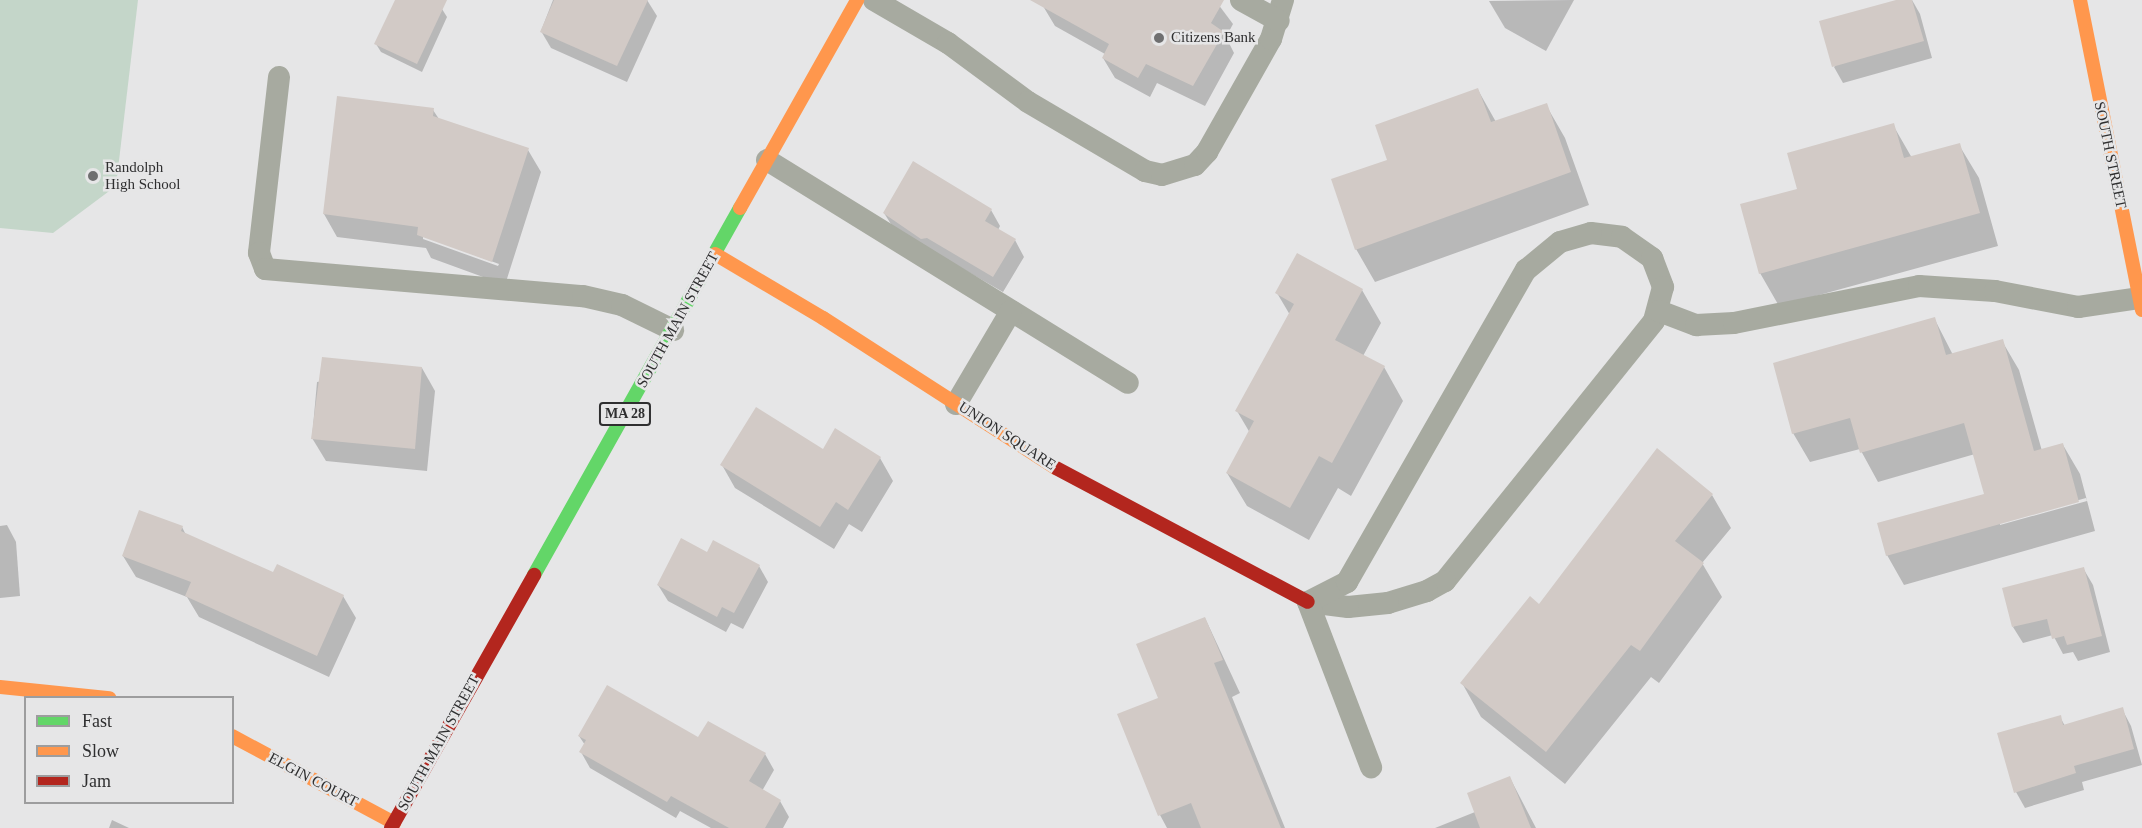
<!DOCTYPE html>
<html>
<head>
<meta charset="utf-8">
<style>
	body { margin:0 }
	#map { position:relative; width:2142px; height:828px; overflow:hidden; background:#e6e6e7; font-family:"Times New Roman",serif }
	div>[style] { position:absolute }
	.green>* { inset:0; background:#c4d6c9 }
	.shadow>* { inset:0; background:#0003 }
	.building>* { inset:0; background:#d2cac6 }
	.lane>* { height:22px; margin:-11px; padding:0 11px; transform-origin:11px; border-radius:11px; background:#a7aaa0 }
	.fast>* { height:14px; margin:-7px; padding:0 7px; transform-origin:7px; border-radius:7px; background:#63d668 }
	.slow>* { height:14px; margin:-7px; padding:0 7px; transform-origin:7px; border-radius:7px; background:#ff974d }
	.jam>* { height:14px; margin:-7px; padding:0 7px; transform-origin:7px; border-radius:7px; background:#b3261e }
	.dots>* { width:16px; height:16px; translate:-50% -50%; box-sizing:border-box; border:3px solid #e6e6e7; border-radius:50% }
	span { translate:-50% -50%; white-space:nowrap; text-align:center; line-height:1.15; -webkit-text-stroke:5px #e6e6e7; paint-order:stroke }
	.shield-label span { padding:2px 4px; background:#e6e6e7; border:2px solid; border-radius:4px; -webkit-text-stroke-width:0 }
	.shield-label { font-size:14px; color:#2f2f30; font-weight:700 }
	.poi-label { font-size:15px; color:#2f2f30 }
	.left { translate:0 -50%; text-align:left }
	.street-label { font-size:15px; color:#2f2f30 }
	.legend { position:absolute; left:24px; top:696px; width:210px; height:108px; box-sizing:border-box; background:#e6e6e7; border:2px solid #9d9d9e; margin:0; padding:8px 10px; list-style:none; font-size:18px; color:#2f2f30 }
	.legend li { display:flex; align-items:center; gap:12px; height:30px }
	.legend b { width:30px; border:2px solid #9d9d9e }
</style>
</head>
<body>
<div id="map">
	<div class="green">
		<i style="clip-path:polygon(0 0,138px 0,116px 186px,53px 233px,0 228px)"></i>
	</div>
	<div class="shadow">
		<i style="clip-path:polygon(397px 0,423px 0,442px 9px,447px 17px,422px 72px,381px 52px,376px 44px)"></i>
		<i style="clip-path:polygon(553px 0,647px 0,657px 16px,627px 82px,551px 48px,541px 31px)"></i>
		<i style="clip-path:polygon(1046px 0,1215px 0,1233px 24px,1226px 37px,1234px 53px,1205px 106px,1157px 83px,1150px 97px,1115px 78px,1103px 58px,1105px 54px,1055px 26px,1043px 6px)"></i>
		<i style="clip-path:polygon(1574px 0,1546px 51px,1505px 28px,1489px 1px)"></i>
		<i style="clip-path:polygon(1901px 0,1912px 0,1920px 14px,1932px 58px,1843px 83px,1834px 67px)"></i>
		<i style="clip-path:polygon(1478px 90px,1496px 122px,1546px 105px,1565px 138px,1589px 205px,1375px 282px,1356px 249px,1389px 161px)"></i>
		<i style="clip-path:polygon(evenodd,433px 110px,439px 119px,528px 150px,541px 172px,505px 285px,431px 258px,426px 248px,337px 237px,324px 214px,433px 110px,423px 236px,499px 264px,498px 266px,423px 239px,423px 236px)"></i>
		<i style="clip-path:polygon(1893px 125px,1912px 158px,1959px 145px,1979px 178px,1998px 246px,1779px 306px,1760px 273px,1799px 190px)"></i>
		<i style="clip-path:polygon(991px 210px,1000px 226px,998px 230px,1015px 240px,1024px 257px,1003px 292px,894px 229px,884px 213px)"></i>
		<i style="clip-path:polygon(1362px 290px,1381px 323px,1363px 356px,1384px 367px,1403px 401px,1351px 496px,1338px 488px,1309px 540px,1247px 506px,1227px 473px,1250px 433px,1237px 411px,1290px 315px,1277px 293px)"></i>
		<i style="clip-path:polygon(evenodd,1934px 318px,1953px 355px,2002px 341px,2019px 370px,2042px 451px,2063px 445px,2080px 474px,2095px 531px,1904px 585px,1887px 555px,1986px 495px,1975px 454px,1878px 482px,1860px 449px,1810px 462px,1793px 433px,1934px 318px,2086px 498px,2087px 501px,2000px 525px,2000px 522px,2086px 498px)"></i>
		<i style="clip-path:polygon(422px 368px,435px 391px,427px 471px,326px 461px,312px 438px,317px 382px)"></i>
		<i style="clip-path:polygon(880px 458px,893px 481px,862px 532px,849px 524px,834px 549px,735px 488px,722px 465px)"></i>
		<i style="clip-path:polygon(1712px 495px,1731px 528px,1702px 563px,1722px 597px,1659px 683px,1651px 677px,1565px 784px,1481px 717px,1462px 683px)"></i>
		<i style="clip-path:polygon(7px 525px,16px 542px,20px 596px,0 598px,0 526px)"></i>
		<i style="clip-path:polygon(182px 527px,186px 535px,274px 574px,343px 596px,356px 618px,329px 677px,199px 617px,187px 597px,136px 577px,123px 556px)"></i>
		<i style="clip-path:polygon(708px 554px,759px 566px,768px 582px,743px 629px,731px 623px,726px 632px,668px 601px,658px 585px)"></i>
		<i style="clip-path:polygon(2083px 568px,2093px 585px,2110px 652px,2078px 661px,2073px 652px,2063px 654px,2053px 635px,2023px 643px,2013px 627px)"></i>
		<i style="clip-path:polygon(1205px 618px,1240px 693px,1232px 697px,1285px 828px,1167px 828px,1160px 815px,1160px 699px)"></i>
		<i style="clip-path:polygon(2122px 709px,2131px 726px,2142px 765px,2082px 782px,2084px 790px,2025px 808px,2016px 792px,2060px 717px,2065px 726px)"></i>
		<i style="clip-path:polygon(579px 736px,699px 739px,765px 754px,774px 770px,762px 791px,780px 801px,789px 817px,783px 828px,711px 828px,680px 811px,676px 818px,590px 768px,581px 752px,585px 745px)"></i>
		<i style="clip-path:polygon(1510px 778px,1536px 828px,1435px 828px,1475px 812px)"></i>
		<i style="clip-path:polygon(112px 820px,129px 828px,109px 828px)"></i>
	</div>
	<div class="building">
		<i style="clip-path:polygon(395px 0,447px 0,417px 64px,374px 44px)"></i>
		<i style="clip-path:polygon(554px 0,648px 0,617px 66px,540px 32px)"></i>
		<i style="clip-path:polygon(1030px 0,1224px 0,1211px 23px,1224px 32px,1193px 86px,1146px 64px,1138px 78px,1102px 58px,1109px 44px)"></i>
		<i style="clip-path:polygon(1896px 0,1912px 0,1924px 41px,1832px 67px,1819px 21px)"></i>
		<i style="clip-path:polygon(1478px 88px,1491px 122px,1547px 103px,1571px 172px,1355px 250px,1331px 179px,1387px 160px,1375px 125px)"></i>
		<i style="clip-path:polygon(337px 96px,434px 108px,433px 116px,529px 148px,492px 262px,417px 235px,418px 227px,323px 214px)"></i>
		<i style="clip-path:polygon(1894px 123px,1904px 158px,1960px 143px,1980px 213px,1759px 274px,1740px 204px,1797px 189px,1787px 153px)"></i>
		<i style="clip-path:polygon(913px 161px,992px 209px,985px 221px,1016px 239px,993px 277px,927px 238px,921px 239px,883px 213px)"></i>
		<i style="clip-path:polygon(1297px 253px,1363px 289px,1335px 340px,1385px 366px,1332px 463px,1319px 456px,1290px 508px,1226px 473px,1254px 421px,1235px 411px,1294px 304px,1275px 293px)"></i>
		<i style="clip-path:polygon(1935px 317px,1946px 355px,2003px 339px,2034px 451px,2063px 443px,2079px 502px,1886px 556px,1877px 523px,1984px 494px,1964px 423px,1860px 453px,1850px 418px,1792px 434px,1773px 363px)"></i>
		<i style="clip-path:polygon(322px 357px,422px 367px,415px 449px,311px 439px)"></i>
		<i style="clip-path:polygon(756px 407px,823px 449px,835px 428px,881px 457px,848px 510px,836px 502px,820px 527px,720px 465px)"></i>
		<i style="clip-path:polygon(1657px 448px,1713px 494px,1675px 541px,1704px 563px,1640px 651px,1631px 645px,1546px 752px,1460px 683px,1530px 596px,1539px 604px)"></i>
		<i style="clip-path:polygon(139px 510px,183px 526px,181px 531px,273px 572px,277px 564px,344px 595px,317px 656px,185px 596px,191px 582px,122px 556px)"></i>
		<i style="clip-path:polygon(681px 538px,707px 552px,713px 540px,760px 565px,734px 613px,722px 607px,717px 617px,657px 585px)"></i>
		<i style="clip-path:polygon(2084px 567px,2102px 636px,2067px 645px,2064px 636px,2052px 639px,2047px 619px,2012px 627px,2002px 588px)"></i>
		<i style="clip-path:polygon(1205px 617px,1223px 660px,1214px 663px,1281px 828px,1201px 828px,1191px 803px,1158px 816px,1117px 714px,1158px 698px,1136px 644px)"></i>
		<i style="clip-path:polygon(607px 685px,698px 737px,708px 721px,766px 753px,749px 781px,781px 800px,765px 828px,729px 828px,671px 796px,667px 802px,579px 752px,586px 740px,578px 736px)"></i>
		<i style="clip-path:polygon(2123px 707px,2134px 749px,2074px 766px,2076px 773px,2014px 793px,1997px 733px,2061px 715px,2063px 725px)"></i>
		<i style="clip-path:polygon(1510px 776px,1531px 828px,1480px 828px,1467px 793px)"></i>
	</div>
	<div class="lane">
		<i style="left:874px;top:0;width:86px;rotate:30.2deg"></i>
		<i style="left:948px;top:43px;width:99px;rotate:36.4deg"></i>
		<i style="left:1028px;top:102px;width:136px;rotate:30.5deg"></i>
		<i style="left:1145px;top:171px;width:17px;rotate:13deg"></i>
		<i style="left:1162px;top:175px;width:34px;rotate:-17deg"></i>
		<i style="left:1195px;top:165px;width:18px;rotate:-47deg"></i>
		<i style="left:1207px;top:152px;width:130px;rotate:-60.5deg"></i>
		<i style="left:1271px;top:39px;width:41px;rotate:-72.9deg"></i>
		<i style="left:1241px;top:0;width:43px;rotate:28.9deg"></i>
		<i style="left:279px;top:77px;width:177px;rotate:96.5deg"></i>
		<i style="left:259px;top:253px;width:17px;rotate:69deg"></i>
		<i style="left:265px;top:269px;width:319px;rotate:4.9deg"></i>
		<i style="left:583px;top:296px;width:40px;rotate:13deg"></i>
		<i style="left:622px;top:305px;width:57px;rotate:26.1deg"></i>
		<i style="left:767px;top:160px;width:424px;rotate:31.7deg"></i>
		<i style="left:1591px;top:233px;width:31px;rotate:7deg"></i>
		<i style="left:1622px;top:237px;width:37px;rotate:35deg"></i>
		<i style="left:1652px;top:258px;width:31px;rotate:69deg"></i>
		<i style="left:1663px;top:287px;width:35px;rotate:105deg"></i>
		<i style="left:1654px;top:321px;width:334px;rotate:128.8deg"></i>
		<i style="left:1445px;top:581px;width:21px;rotate:151deg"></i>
		<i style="left:1427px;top:591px;width:41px;rotate:162.9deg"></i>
		<i style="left:1388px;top:603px;width:40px;rotate:174.3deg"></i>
		<i style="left:1348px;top:607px;width:40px;rotate:-172.9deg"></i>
		<i style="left:1308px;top:602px;width:44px;rotate:-27.1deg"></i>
		<i style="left:1347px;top:582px;width:360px;rotate:-60.2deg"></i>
		<i style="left:1526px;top:270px;width:44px;rotate:-39.5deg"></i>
		<i style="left:1560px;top:242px;width:32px;rotate:-16deg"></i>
		<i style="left:1659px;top:311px;width:40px;rotate:21deg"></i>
		<i style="left:1696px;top:325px;width:38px;rotate:-3deg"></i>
		<i style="left:1734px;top:323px;width:189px;rotate:-11.3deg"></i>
		<i style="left:1919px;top:286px;width:76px;rotate:3.8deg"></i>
		<i style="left:1995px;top:291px;width:85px;rotate:10.9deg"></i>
		<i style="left:2078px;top:307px;width:63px;rotate:-8.3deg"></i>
		<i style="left:956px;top:404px;width:108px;rotate:-59.4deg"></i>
		<i style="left:1308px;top:602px;width:177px;rotate:69.1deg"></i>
	</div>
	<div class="fast">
		<i style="left:534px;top:575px;width:421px;rotate:-60.7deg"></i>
	</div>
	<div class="slow">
		<i style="left:2080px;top:0;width:316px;rotate:78.7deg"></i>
		<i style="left:740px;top:208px;width:239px;rotate:-60.6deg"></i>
		<i style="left:715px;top:254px;width:126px;rotate:30.7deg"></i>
		<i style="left:823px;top:318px;width:277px;rotate:32.8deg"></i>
		<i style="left:0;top:687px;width:110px;rotate:5.8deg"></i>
		<i style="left:232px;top:736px;width:184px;rotate:28.2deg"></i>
	</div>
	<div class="jam">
		<i style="left:1056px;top:468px;width:285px;rotate:28deg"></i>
		<i style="left:391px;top:828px;width:291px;rotate:-60.5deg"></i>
	</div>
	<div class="dots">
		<i style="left:1159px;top:38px;background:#6f6f70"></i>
		<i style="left:93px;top:176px;background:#6f6f70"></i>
	</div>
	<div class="shield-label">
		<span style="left:625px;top:414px">MA 28</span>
	</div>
	<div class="poi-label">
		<span class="left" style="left:1171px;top:38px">Citizens Bank</span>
		<span class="left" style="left:105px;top:176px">Randolph<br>High School</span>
	</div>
	<div class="street-label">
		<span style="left:2110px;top:155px;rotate:78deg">SOUTH STREET</span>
		<span style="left:678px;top:320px;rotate:-61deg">SOUTH MAIN STREET</span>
		<span style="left:1007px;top:436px;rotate:33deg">UNION SQUARE</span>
		<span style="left:439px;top:743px;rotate:-61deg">SOUTH MAIN STREET</span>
		<span style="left:313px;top:780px;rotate:28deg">ELGIN COURT</span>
	</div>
	<ul class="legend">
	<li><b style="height:8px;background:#63d668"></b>Fast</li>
	<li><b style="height:8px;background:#ff974d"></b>Slow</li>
	<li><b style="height:8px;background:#b3261e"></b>Jam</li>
	</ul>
</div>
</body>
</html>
